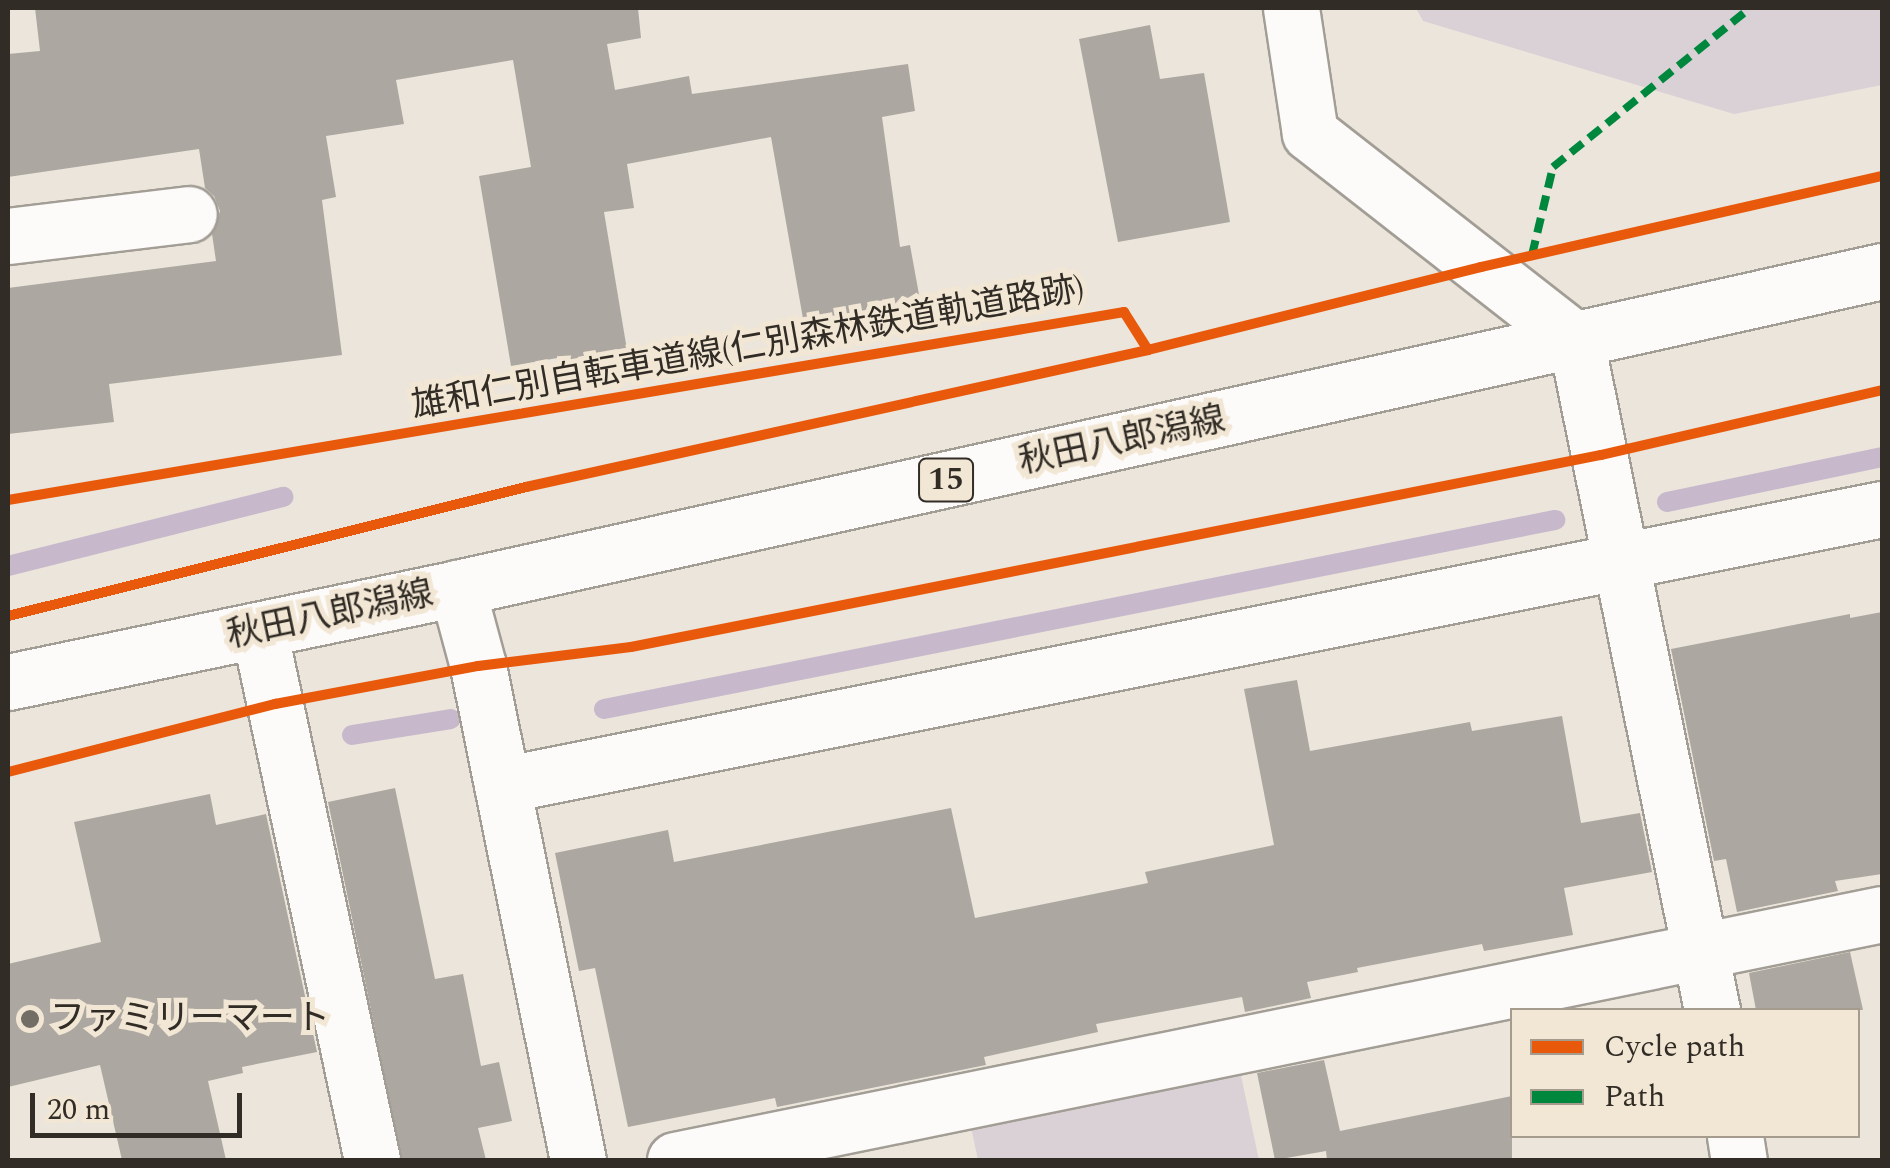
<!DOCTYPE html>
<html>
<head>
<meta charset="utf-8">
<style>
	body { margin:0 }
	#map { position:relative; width:1890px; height:1168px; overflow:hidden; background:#ebe5db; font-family:Spectral,"Noto Sans JP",serif }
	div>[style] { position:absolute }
	.green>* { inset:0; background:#dad1d7 }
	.stream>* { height:20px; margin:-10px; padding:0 10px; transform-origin:10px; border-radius:10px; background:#c7b8cb }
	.building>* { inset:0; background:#aca7a0 }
	.roads { filter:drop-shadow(2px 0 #a29d95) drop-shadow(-2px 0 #a29d95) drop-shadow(0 2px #a29d95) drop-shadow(0 -2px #a29d95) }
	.street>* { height:55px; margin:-27.5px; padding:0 27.5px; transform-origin:27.5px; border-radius:27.5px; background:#fcfbfa }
	.primary>* { height:55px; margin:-27.5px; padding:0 27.5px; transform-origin:27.5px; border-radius:27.5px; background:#fcfbfa }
	.quiet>* { height:8px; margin-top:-4px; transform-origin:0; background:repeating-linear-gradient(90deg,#00873e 0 15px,transparent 0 23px) }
	.cycleway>* { height:10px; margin:-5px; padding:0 5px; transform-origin:5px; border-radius:5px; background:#e8590c }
	.dots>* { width:28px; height:28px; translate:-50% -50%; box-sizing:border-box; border:5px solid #f2e6d4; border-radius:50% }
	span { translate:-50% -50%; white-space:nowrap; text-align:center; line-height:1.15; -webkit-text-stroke:10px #f2e6d4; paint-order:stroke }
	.shield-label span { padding:2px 8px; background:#f2e6d4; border:2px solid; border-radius:8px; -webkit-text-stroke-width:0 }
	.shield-label { font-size:32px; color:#312d26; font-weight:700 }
	.street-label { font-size:35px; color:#312d26 }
	.poi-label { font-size:35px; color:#312d26 }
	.left { translate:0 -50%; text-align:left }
	.frame { position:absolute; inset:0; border:10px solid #312d26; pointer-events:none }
	.legend { position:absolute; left:1510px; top:1008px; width:350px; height:130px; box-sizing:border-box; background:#f2e6d4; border:2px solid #a59c8e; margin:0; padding:12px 18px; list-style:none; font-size:30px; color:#312d26 }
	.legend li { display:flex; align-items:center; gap:20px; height:50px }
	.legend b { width:50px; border:2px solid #a59c8e }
	.scale { position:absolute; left:30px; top:1093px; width:212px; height:45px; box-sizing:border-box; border:5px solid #312d26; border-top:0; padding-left:12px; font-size:30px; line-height:35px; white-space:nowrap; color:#312d26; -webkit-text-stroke:8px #f2e6d4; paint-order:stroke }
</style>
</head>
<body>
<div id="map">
	<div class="green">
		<i style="clip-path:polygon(1416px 8px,1882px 8px,1882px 85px,1734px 114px,1423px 21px)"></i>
		<i style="clip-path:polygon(1240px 1071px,1259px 1160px,978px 1160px,971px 1127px)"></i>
	</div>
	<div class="stream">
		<i style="left:1667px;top:502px;width:220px;rotate:-11.8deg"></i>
		<i style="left:8px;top:566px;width:284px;rotate:-14.1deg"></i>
		<i style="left:604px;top:709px;width:970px;rotate:-11.24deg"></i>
		<i style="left:352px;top:735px;width:100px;rotate:-9.2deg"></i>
	</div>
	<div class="building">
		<i style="clip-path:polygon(35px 8px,638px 8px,641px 38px,607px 44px,615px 90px,689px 76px,692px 94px,908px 64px,915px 111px,882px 117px,900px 247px,910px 245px,922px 311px,805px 330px,771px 137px,627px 164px,634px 208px,604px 212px,630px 368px,573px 378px,569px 356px,511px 366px,479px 176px,531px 167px,513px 60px,396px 80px,404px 124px,326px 136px,336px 197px,322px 200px,342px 355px,109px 384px,114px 422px,8px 434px,8px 288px,216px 261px,212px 234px,220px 211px,214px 196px,205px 188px,199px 149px,8px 177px,8px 54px,40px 51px)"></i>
		<i style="clip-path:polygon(1150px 25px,1160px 79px,1204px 73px,1230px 222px,1118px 242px,1079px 39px)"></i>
		<i style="clip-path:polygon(1882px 612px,1882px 874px,1835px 881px,1838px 891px,1737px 912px,1726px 859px,1714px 861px,1671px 649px,1850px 614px,1850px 618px)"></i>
		<i style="clip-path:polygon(1297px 680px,1310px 751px,1470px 722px,1472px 731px,1562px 716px,1581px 823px,1640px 813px,1652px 872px,1564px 888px,1573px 935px,1484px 951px,1482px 944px,1357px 968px,1358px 972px,1307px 982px,1311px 998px,1245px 1012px,1242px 997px,1096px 1024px,1098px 1032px,984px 1057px,986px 1065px,777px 1107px,775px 1098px,628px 1127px,595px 968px,579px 971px,555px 853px,668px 830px,674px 862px,951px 808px,975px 918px,1148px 883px,1145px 872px,1274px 845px,1244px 689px)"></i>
		<i style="clip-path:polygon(395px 788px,435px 979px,463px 974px,481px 1066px,499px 1062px,512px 1121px,478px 1128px,486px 1160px,402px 1160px,328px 802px)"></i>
		<i style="clip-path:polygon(210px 794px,216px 825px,266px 814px,317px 1052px,242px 1067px,243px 1073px,208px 1081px,226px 1160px,122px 1160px,100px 1065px,8px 1087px,8px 964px,101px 942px,74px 822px)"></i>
		<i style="clip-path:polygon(1850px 952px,1863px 1010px,1756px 1010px,1749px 973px)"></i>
		<i style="clip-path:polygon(1324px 1060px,1340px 1131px,1512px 1096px,1512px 1160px,1327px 1160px,1326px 1151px,1275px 1160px,1257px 1073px)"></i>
	</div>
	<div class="roads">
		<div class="street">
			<i style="left:1291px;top:8px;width:126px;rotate:81.4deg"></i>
			<i style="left:1310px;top:133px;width:338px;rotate:38deg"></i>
			<i style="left:1576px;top:341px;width:683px;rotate:78.51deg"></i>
			<i style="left:8px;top:236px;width:182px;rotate:-6.9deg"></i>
			<i style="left:457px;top:588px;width:81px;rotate:74.9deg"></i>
			<i style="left:478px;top:666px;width:504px;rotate:78.56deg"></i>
			<i style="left:259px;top:630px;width:542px;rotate:77.96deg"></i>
			<i style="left:502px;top:785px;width:1407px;rotate:-11.31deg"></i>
			<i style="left:1735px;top:1136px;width:24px;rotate:81deg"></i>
			<i style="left:675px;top:1160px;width:1232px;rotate:-11.52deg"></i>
		</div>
		<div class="primary">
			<i style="left:8px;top:682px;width:459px;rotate:-11.8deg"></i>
			<i style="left:457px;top:588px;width:1460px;rotate:-12.54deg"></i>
		</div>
	</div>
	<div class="quiet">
		<i style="left:1532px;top:255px;width:90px;rotate:-76.6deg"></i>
		<i style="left:1553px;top:167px;width:253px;rotate:-38.9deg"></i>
	</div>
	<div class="cycleway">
		<i style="left:8px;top:500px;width:1132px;rotate:-9.56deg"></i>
		<i style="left:1124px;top:312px;width:45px;rotate:57.7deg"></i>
		<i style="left:1148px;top:350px;width:343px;rotate:-14deg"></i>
		<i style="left:1481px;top:267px;width:411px;rotate:-12.8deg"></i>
		<i style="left:8px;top:616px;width:534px;rotate:-13.98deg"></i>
		<i style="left:526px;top:487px;width:637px;rotate:-12.42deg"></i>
		<i style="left:8px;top:772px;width:276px;rotate:-14.3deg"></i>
		<i style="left:275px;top:704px;width:207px;rotate:-10.6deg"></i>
		<i style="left:478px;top:666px;width:154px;rotate:-7.1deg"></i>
		<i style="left:631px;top:647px;width:989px;rotate:-11.2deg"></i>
		<i style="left:1601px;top:455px;width:288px;rotate:-13deg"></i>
	</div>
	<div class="dots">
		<i style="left:30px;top:1019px;background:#726d65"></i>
	</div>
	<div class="shield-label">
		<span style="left:946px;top:480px">15</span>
	</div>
	<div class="street-label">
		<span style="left:748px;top:348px;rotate:-10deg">雄和仁別自転車道線(仁別森林鉄道軌道路跡)</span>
		<span style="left:1122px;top:441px;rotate:-12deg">秋田八郎潟線</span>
		<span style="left:330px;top:615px;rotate:-12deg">秋田八郎潟線</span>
	</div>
	<div class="poi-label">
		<span class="left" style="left:50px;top:1019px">ファミリーマート</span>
	</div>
	<div class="frame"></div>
	<ul class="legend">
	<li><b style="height:12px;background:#e8590c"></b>Cycle path</li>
	<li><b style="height:12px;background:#00873e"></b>Path</li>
	</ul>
	<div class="scale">20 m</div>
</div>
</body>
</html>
